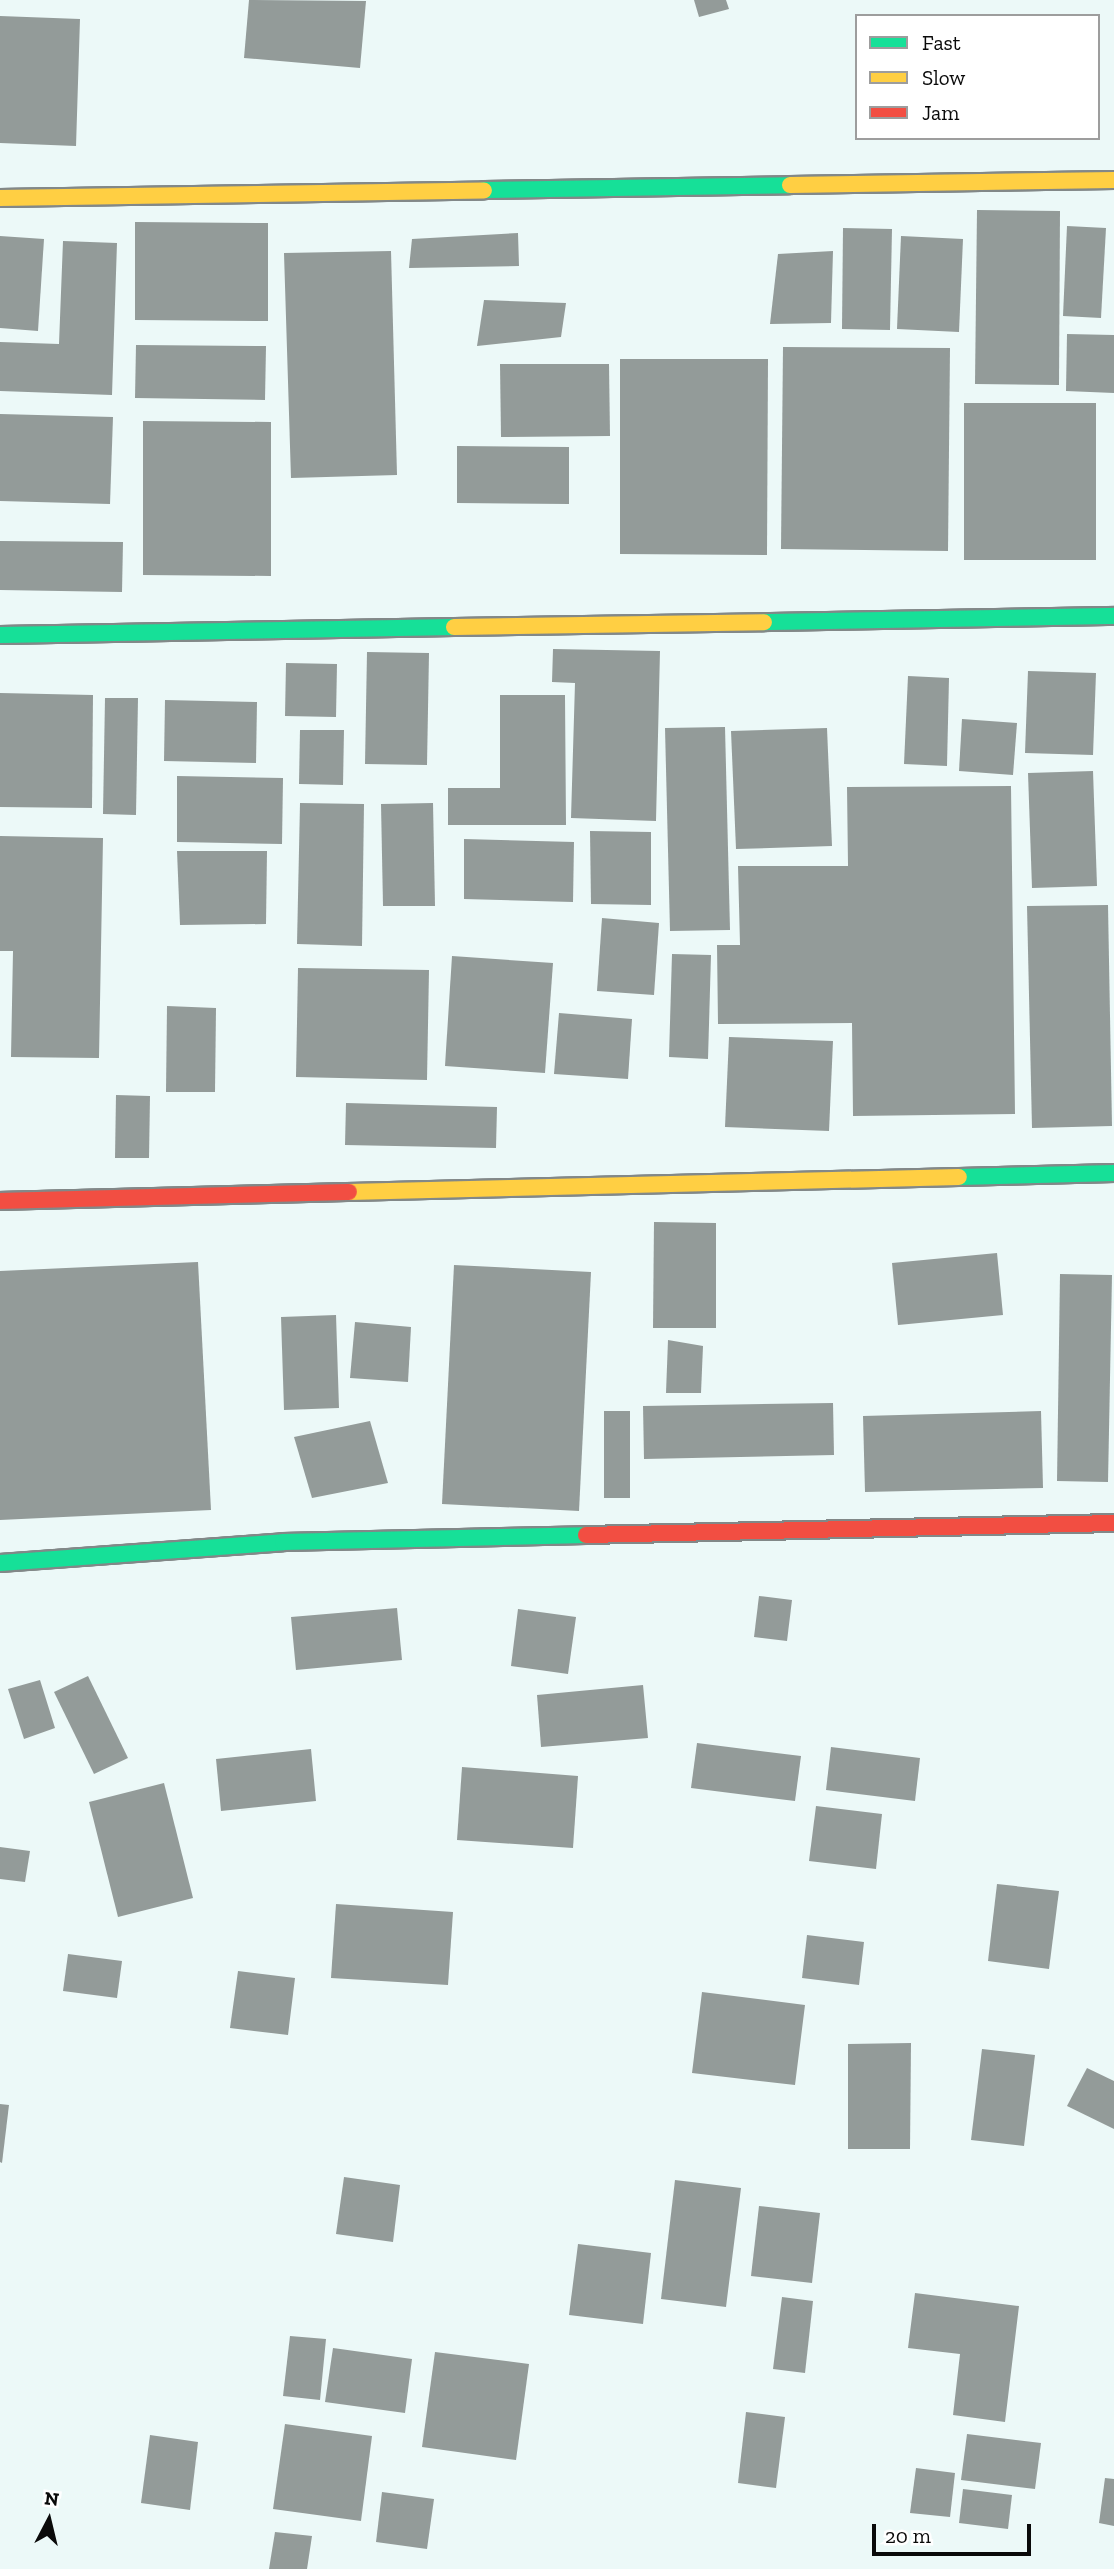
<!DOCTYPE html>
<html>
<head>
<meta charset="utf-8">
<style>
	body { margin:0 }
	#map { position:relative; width:1114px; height:2569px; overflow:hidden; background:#ecf9f8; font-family:"Zilla Slab",serif }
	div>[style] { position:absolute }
	.building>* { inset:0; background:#939b99 }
	.roads { filter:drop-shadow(2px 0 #828888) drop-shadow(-2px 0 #828888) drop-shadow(0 2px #828888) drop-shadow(0 -2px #828888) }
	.fast>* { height:16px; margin:-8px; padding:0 8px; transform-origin:8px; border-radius:8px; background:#16e098 }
	.slow>* { height:16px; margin:-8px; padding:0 8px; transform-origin:8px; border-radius:8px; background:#ffcf43 }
	.jam>* { height:16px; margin:-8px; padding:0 8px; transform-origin:8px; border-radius:8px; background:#f24e42 }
	span { translate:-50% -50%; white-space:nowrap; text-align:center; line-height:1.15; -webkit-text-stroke:7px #fff; paint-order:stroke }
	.legend { position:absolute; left:855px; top:14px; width:245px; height:126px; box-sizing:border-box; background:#fff; border:2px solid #9d9d9d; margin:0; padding:9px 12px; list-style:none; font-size:21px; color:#0a0a0a }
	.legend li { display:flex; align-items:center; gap:14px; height:35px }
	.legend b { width:35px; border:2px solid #9d9d9d }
	.north { position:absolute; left:14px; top:2485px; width:70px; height:70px; -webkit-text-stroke:5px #fff; paint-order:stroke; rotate:7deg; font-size:19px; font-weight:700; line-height:28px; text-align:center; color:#0a0a0a }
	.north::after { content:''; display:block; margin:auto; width:24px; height:32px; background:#0a0a0a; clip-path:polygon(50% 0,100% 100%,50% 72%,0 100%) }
	.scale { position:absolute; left:872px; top:2524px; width:159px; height:32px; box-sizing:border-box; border:4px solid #0a0a0a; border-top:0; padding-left:9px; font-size:21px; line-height:24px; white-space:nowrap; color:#0a0a0a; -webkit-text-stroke:5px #fff; paint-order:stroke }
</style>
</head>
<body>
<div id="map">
	<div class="building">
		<i style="clip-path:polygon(249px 0,366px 1px,360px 68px,244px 58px)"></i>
		<i style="clip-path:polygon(694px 0,726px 0,729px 9px,699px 17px)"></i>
		<i style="clip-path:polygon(0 16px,80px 19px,76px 146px,0 143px)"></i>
		<i style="clip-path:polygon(977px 210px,1060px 211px,1059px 385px,975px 384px)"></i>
		<i style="clip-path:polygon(135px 222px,268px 223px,268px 321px,135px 320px)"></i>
		<i style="clip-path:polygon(1067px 226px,1106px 228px,1101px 318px,1063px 316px)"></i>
		<i style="clip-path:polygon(843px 228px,892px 229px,890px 330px,842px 329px)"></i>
		<i style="clip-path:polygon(518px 233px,519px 266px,409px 268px,412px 239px)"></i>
		<i style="clip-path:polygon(0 236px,44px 239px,38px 331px,0 328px)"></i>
		<i style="clip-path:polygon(901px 236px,963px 239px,959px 332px,897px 329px)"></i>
		<i style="clip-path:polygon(63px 241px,117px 243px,112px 395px,0 391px,0 342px,59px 344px)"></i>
		<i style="clip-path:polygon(391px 251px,397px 475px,291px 478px,284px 253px)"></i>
		<i style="clip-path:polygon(833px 251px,831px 323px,770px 324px,778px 254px)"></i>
		<i style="clip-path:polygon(484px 300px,566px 303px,561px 337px,477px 346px)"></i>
		<i style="clip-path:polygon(1067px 334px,1114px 335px,1114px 393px,1066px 391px)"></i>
		<i style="clip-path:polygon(136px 345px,266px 346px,265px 400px,135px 398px)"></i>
		<i style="clip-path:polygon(783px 347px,950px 348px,948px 551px,781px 549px)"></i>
		<i style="clip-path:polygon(620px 359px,768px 359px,767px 555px,620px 554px)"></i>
		<i style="clip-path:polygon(500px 364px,609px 364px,610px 436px,501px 437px)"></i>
		<i style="clip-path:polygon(964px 403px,1096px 403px,1096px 560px,964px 560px)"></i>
		<i style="clip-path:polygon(0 414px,113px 417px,110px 504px,0 501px)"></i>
		<i style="clip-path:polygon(143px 421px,271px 422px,271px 576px,143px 575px)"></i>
		<i style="clip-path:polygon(457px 446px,569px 447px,569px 504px,457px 503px)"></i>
		<i style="clip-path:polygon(0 541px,123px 542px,122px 592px,0 590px)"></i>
		<i style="clip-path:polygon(553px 649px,660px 651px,656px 821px,571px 818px,575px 683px,552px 682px)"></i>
		<i style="clip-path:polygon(367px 652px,429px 653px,427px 765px,365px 764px)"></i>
		<i style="clip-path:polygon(286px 663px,337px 664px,336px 717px,285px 716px)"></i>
		<i style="clip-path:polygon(1028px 671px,1096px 673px,1093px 755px,1025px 753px)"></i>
		<i style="clip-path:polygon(908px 676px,949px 678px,947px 766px,904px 764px)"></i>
		<i style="clip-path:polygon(0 693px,93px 695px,92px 808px,0 807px)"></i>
		<i style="clip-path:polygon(500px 695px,565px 695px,566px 825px,448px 825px,448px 788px,500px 788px)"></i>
		<i style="clip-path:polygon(105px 698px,138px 698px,136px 815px,103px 814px)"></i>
		<i style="clip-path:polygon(165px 700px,257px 702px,256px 763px,164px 761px)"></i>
		<i style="clip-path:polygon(962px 719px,1017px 723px,1013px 775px,959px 771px)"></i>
		<i style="clip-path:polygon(725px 727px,730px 930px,670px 931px,665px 728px)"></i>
		<i style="clip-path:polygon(827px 728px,832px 846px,736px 849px,731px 731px)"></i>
		<i style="clip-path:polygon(300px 730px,344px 730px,343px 785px,299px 784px)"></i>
		<i style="clip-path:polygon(1093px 771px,1097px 886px,1032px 888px,1028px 773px)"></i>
		<i style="clip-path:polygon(177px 776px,283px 778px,282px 844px,177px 842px)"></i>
		<i style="clip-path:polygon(1011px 786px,1015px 1114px,853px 1116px,852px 1023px,718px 1024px,717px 945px,740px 945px,738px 866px,848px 866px,847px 787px)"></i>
		<i style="clip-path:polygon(300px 803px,364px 804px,362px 946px,297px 944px)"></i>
		<i style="clip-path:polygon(433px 803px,435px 906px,383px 906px,381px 804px)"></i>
		<i style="clip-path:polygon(590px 831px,651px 832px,651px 905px,591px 904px)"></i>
		<i style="clip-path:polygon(0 836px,103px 838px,99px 1058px,11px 1057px,13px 951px,0 951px)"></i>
		<i style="clip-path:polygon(464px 839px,574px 842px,573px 902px,464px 899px)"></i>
		<i style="clip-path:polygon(177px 851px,267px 851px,266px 924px,180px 925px)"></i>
		<i style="clip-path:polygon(1108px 905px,1112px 1126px,1032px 1128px,1027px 906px)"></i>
		<i style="clip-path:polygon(602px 918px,659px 923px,654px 995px,597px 991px)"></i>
		<i style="clip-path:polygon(672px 954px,711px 955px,708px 1059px,669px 1057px)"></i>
		<i style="clip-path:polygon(452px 956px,553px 963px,545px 1073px,445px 1066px)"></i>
		<i style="clip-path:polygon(298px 968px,429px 970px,427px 1080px,296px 1077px)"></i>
		<i style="clip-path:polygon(167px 1006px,216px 1008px,215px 1092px,166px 1092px)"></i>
		<i style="clip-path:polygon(559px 1013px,632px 1019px,628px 1079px,554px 1074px)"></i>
		<i style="clip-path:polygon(729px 1037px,833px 1041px,829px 1131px,725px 1127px)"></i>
		<i style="clip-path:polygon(116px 1095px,150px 1096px,149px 1158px,115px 1158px)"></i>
		<i style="clip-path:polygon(346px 1103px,497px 1107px,496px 1148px,345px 1145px)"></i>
		<i style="clip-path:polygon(654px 1222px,716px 1223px,716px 1328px,653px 1328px)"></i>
		<i style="clip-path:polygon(997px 1253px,1003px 1315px,898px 1325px,892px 1263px)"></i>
		<i style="clip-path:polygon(198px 1262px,211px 1510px,0 1520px,0 1271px)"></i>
		<i style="clip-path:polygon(454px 1265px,591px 1272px,579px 1511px,442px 1504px)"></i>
		<i style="clip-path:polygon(1060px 1274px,1112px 1275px,1108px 1482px,1057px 1481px)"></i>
		<i style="clip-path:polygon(336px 1315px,339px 1408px,284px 1410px,281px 1317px)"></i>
		<i style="clip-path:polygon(355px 1322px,411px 1327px,408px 1382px,350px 1378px)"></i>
		<i style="clip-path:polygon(668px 1340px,703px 1346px,701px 1393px,666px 1393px)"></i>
		<i style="clip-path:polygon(833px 1403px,834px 1455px,644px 1459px,643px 1406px)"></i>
		<i style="clip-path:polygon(604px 1411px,630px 1411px,630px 1498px,604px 1498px)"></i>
		<i style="clip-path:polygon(1041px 1411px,1043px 1488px,865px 1492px,863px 1416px)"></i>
		<i style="clip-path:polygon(370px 1421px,388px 1483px,312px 1498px,294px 1437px)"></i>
		<i style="clip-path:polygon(759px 1596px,792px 1600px,787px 1641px,754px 1637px)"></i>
		<i style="clip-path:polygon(397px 1608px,402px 1660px,296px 1670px,291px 1617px)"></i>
		<i style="clip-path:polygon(518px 1609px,576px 1617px,568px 1674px,511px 1666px)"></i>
		<i style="clip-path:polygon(88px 1676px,128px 1758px,94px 1774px,54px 1692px)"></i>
		<i style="clip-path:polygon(40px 1680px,55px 1728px,24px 1739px,8px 1689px)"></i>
		<i style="clip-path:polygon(643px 1685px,648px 1738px,541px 1747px,537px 1695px)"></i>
		<i style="clip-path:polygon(697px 1743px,801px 1756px,795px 1801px,691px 1788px)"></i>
		<i style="clip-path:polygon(831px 1747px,920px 1758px,915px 1801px,826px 1790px)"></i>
		<i style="clip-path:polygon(311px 1749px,316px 1801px,221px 1811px,216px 1759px)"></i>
		<i style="clip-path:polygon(462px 1767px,578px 1776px,573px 1848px,457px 1840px)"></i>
		<i style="clip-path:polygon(164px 1783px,193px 1898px,118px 1917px,89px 1802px)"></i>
		<i style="clip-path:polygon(816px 1806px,882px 1814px,876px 1869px,809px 1861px)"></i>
		<i style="clip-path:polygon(0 1847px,30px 1851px,25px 1882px,0 1879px)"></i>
		<i style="clip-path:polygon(997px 1884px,1059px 1891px,1049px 1969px,988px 1961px)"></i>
		<i style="clip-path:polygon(336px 1904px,453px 1912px,448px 1985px,331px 1978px)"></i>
		<i style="clip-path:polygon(807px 1935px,864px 1942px,859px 1985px,802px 1978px)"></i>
		<i style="clip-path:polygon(68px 1954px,122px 1961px,117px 1998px,63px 1991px)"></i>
		<i style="clip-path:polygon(238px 1971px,295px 1978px,288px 2035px,230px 2028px)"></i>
		<i style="clip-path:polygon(702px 1992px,805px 2005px,795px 2085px,692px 2073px)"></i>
		<i style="clip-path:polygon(911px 2043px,910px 2149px,848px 2149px,848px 2044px)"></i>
		<i style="clip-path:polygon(982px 2049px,1035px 2055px,1024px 2146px,971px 2140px)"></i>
		<i style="clip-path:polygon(1087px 2068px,1114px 2081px,1114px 2129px,1067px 2106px)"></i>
		<i style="clip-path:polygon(0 2104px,9px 2105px,2px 2163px,0 2162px)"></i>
		<i style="clip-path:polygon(344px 2177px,400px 2185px,393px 2242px,336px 2234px)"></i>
		<i style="clip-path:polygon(675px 2180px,741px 2188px,726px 2307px,661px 2299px)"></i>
		<i style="clip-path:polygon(759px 2206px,820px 2213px,812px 2283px,751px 2276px)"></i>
		<i style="clip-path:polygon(578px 2244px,651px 2253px,643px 2324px,569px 2315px)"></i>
		<i style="clip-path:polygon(915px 2293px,1019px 2306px,1005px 2422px,953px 2415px,960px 2354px,908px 2348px)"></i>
		<i style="clip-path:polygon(782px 2297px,813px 2301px,805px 2373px,773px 2369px)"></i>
		<i style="clip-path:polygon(290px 2336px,326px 2339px,320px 2400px,283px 2396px)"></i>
		<i style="clip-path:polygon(333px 2348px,412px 2359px,405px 2413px,325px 2402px)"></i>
		<i style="clip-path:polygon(435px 2352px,529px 2364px,516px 2460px,422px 2447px)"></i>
		<i style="clip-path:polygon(746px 2412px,785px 2417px,776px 2488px,738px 2483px)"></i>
		<i style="clip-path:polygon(285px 2424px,372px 2436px,361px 2521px,273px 2509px)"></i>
		<i style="clip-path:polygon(967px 2434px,1041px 2443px,1035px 2489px,961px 2480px)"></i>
		<i style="clip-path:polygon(150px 2435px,198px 2442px,190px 2510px,141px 2503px)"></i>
		<i style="clip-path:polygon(916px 2468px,955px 2473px,950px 2517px,910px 2513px)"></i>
		<i style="clip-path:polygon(1105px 2478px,1114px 2479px,1114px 2526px,1099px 2523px)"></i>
		<i style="clip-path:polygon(963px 2489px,1012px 2495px,1008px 2529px,959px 2523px)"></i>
		<i style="clip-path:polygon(382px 2492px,434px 2499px,427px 2549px,376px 2542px)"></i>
		<i style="clip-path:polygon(275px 2532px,312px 2536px,307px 2569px,269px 2569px)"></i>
	</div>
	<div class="roads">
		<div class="fast">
			<i style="left:484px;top:190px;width:306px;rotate:-0.9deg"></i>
			<i style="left:764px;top:622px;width:350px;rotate:-1deg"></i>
			<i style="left:0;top:635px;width:454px;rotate:-1deg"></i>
			<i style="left:959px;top:1177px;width:155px;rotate:-1.5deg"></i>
			<i style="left:0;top:1563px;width:284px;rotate:-4.2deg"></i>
			<i style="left:283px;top:1542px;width:303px;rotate:-1.3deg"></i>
		</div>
		<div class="slow">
			<i style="left:790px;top:185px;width:324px;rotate:-0.9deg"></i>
			<i style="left:0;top:198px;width:484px;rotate:-0.9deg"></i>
			<i style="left:454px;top:627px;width:310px;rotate:-0.9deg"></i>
			<i style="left:349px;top:1192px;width:610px;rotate:-1.41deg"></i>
		</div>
		<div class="jam">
			<i style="left:0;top:1201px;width:349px;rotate:-1.5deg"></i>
			<i style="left:586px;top:1535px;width:528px;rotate:-1.3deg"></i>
		</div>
	</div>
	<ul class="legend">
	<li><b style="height:9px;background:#16e098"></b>Fast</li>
	<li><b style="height:9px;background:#ffcf43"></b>Slow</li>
	<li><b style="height:9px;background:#f24e42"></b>Jam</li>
	</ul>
	<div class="north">N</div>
	<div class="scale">20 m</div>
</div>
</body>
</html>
